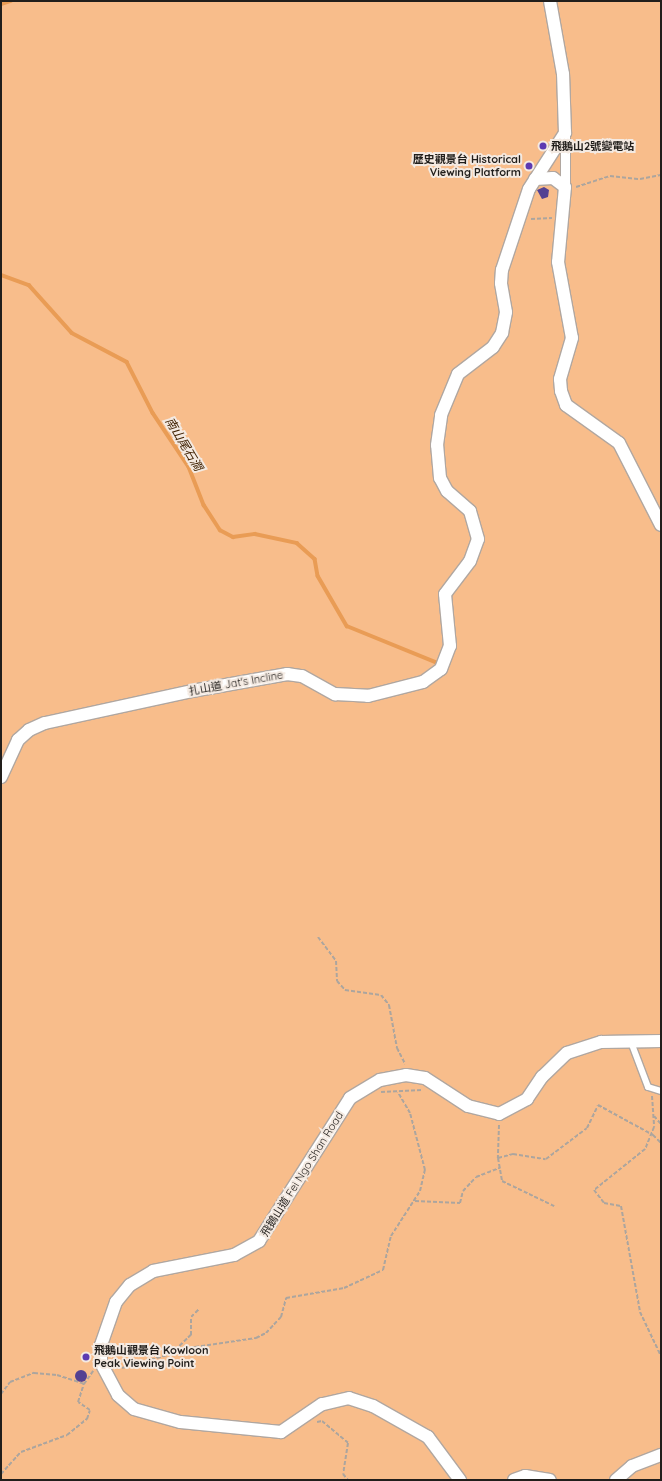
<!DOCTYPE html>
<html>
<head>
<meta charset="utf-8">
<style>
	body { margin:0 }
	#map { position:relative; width:662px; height:1481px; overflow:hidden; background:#f4eae2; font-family:Quicksand,"Noto Sans TC",sans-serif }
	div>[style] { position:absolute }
	.green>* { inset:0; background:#f8bd8b }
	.stream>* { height:3.5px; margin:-1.75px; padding:0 1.75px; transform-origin:1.75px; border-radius:1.75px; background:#e99c55 }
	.building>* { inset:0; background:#544192 }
	.round { border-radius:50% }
	.path>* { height:2px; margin-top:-1px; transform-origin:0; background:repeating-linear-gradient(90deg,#aca59e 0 4px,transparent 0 6px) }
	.roads { filter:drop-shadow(1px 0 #b1a7a0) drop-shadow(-1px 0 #b1a7a0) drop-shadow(0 1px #b1a7a0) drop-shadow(0 -1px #b1a7a0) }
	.service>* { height:6px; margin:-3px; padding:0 3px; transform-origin:3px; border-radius:3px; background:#fff }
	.pedestrian>* { height:9px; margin:-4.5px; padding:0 4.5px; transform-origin:4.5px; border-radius:4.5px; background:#fff }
	.minor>* { height:12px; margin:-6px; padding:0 6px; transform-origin:6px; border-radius:6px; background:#fff }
	.dots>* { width:11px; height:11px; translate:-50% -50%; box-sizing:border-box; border:2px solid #f4eae2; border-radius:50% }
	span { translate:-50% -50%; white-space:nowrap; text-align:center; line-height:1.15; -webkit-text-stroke:4px #f4eae2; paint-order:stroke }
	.poi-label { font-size:11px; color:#211e1b; font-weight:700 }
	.left { translate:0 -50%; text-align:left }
	.right { translate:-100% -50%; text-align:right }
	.street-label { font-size:11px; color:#211e1b }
	.water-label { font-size:12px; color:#3f2102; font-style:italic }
	.frame { position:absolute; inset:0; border:2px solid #211e1b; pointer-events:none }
</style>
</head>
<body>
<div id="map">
	<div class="green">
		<i style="clip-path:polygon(1px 1px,661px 1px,661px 1480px,1px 1480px)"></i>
	</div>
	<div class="stream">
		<i style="left:1px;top:4px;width:10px;rotate:-17deg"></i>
		<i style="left:1px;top:275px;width:30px;rotate:20deg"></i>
		<i style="left:29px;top:285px;width:64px;rotate:48.1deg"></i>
		<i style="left:72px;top:333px;width:62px;rotate:27.8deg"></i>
		<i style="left:127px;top:362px;width:57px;rotate:63deg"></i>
		<i style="left:153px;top:413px;width:65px;rotate:56.3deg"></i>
		<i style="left:189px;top:467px;width:41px;rotate:68.5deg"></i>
		<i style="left:204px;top:505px;width:30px;rotate:57deg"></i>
		<i style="left:220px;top:530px;width:15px;rotate:28deg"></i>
		<i style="left:233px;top:537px;width:22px;rotate:-8deg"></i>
		<i style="left:255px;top:534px;width:43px;rotate:12.1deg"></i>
		<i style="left:297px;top:543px;width:24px;rotate:42deg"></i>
		<i style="left:315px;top:559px;width:17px;rotate:80deg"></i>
		<i style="left:318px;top:576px;width:58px;rotate:59.9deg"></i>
		<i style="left:347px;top:626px;width:100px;rotate:22.2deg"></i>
	</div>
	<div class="building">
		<i style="clip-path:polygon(544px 187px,549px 190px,548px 197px,542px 199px,537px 190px)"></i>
		<i class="round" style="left:75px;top:1370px;width:12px;height:12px"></i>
	</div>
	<div class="path">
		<i style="left:576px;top:187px;width:36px;rotate:-18deg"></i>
		<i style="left:610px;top:176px;width:30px;rotate:6deg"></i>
		<i style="left:640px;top:179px;width:21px;rotate:-11deg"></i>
		<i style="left:531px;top:219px;width:21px;rotate:-3deg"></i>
		<i style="left:318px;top:937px;width:30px;rotate:53deg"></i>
		<i style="left:336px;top:961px;width:20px;rotate:87deg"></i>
		<i style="left:337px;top:981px;width:12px;rotate:48deg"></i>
		<i style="left:345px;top:990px;width:36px;rotate:8deg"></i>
		<i style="left:381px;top:995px;width:13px;rotate:51deg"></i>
		<i style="left:389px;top:1005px;width:44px;rotate:79.5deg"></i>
		<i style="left:397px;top:1048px;width:18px;rotate:63deg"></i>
		<i style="left:381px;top:1092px;width:41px;rotate:-2.8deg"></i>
		<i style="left:652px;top:1096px;width:31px;rotate:86deg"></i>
		<i style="left:654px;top:1127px;width:24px;rotate:112deg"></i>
		<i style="left:645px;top:1149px;width:65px;rotate:141.2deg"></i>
		<i style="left:594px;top:1190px;width:16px;rotate:52deg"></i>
		<i style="left:604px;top:1203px;width:17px;rotate:10deg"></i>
		<i style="left:621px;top:1206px;width:108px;rotate:79.8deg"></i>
		<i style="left:640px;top:1312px;width:49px;rotate:64.5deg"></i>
		<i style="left:654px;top:1116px;width:11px;rotate:49deg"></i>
		<i style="left:499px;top:1125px;width:33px;rotate:92deg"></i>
		<i style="left:498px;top:1158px;width:23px;rotate:80deg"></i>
		<i style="left:502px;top:1181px;width:58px;rotate:25.7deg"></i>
		<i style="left:498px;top:1158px;width:16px;rotate:-15deg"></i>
		<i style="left:513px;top:1154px;width:33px;rotate:9deg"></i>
		<i style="left:546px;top:1159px;width:51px;rotate:-37.1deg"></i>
		<i style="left:587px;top:1128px;width:25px;rotate:-64deg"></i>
		<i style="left:598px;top:1105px;width:63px;rotate:28.6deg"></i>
		<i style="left:653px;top:1135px;width:11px;rotate:45deg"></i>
		<i style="left:415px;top:1201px;width:45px;rotate:2.5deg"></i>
		<i style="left:460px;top:1203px;width:12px;rotate:-76deg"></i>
		<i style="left:463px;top:1191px;width:19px;rotate:-47deg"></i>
		<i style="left:476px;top:1177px;width:26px;rotate:-21deg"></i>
		<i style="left:171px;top:1354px;width:28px;rotate:-44deg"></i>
		<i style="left:191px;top:1335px;width:18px;rotate:-90deg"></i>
		<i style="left:191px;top:1317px;width:11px;rotate:-45deg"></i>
		<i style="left:116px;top:1367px;width:6px;rotate:9deg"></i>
		<i style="left:122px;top:1368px;width:76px;rotate:-16deg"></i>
		<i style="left:195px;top:1347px;width:62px;rotate:-8.4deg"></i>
		<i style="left:256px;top:1338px;width:11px;rotate:-27deg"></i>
		<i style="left:266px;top:1333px;width:22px;rotate:-47deg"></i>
		<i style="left:281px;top:1317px;width:20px;rotate:-75deg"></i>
		<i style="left:286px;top:1298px;width:59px;rotate:-9.8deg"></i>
		<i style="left:344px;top:1288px;width:43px;rotate:-24.8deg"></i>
		<i style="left:383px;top:1270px;width:35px;rotate:-77deg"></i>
		<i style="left:391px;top:1236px;width:54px;rotate:-57.2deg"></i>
		<i style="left:420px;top:1191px;width:22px;rotate:-77deg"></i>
		<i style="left:425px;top:1170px;width:59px;rotate:-104.7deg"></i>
		<i style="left:410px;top:1113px;width:24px;rotate:-120deg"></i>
		<i style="left:1px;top:1394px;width:15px;rotate:-53deg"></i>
		<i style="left:10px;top:1382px;width:26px;rotate:-21deg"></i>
		<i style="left:34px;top:1373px;width:23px;rotate:5deg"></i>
		<i style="left:57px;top:1375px;width:28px;rotate:18deg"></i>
		<i style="left:84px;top:1384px;width:16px;rotate:-55deg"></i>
		<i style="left:317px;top:1422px;width:5px;rotate:-11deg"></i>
		<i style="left:322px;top:1421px;width:34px;rotate:40deg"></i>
		<i style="left:348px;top:1443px;width:31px;rotate:99deg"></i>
		<i style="left:343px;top:1474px;width:8px;rotate:50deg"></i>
		<i style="left:1px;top:1474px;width:30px;rotate:-48deg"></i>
		<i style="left:21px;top:1452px;width:49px;rotate:-20.3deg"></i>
		<i style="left:67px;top:1435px;width:26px;rotate:-39deg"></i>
		<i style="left:87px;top:1419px;width:9px;rotate:-72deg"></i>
		<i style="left:90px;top:1410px;width:14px;rotate:-146deg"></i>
		<i style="left:78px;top:1402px;width:19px;rotate:-72deg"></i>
	</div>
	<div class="roads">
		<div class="service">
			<i style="left:631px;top:1042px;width:48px;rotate:69.3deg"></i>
			<i style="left:648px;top:1087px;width:14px;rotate:17deg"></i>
		</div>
		<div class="pedestrian">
			<i style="left:565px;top:187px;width:54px;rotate:-90deg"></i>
		</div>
		<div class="minor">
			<i style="left:535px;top:179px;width:18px;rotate:-3deg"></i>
			<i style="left:553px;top:178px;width:15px;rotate:37deg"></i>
			<i style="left:565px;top:187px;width:75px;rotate:95.3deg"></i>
			<i style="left:558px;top:262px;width:77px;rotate:79.6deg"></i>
			<i style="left:572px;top:338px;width:43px;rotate:106.3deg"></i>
			<i style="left:560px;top:379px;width:12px;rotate:85deg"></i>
			<i style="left:561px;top:391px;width:15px;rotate:70deg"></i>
			<i style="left:566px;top:405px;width:65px;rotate:35.6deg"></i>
			<i style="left:619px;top:443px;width:92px;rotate:62.9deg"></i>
			<i style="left:1px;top:777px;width:41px;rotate:-65.3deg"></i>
			<i style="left:18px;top:740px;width:15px;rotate:-42deg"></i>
			<i style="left:29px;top:730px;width:17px;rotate:-24deg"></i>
			<i style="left:45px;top:723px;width:150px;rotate:-12.3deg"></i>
			<i style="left:192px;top:691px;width:97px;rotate:-10.1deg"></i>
			<i style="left:287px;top:674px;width:15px;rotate:8deg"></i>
			<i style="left:302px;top:676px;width:38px;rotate:29deg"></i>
			<i style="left:335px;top:694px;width:33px;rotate:3deg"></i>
			<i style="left:368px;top:696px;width:57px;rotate:-14.3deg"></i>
			<i style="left:423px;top:682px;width:22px;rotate:-36deg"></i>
			<i style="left:441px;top:669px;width:25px;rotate:-69deg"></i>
			<i style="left:450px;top:646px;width:52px;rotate:-95.5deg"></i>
			<i style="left:445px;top:594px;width:41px;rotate:-52.9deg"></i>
			<i style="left:470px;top:561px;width:23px;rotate:-70deg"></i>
			<i style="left:478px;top:539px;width:29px;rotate:-106deg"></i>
			<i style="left:470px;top:511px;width:30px;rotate:-139deg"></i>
			<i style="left:447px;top:491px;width:15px;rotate:-118deg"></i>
			<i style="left:440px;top:478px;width:33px;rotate:-95deg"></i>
			<i style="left:437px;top:445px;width:30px;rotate:-82deg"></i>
			<i style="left:441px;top:415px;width:44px;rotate:-67.5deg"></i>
			<i style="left:458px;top:374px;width:44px;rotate:-37.6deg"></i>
			<i style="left:493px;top:347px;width:17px;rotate:-57deg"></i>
			<i style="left:502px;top:333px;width:21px;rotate:-79deg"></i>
			<i style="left:506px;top:312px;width:29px;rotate:-100deg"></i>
			<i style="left:501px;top:283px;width:13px;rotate:-86deg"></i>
			<i style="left:502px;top:270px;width:85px;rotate:-71.6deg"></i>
			<i style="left:529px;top:189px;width:67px;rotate:-57.3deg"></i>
			<i style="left:565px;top:133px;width:59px;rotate:-91.9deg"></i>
			<i style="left:563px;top:74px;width:74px;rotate:-100.1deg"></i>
			<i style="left:460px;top:1480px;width:54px;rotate:-126.7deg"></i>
			<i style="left:428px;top:1437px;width:63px;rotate:-150.6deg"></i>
			<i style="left:373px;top:1406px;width:25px;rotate:-162deg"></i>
			<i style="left:349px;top:1398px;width:28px;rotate:167deg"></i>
			<i style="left:322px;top:1404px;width:50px;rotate:145.7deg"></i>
			<i style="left:281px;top:1432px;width:101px;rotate:-174.3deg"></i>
			<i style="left:180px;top:1422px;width:48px;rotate:-164.2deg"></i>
			<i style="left:134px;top:1409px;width:21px;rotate:-139deg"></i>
			<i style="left:118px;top:1395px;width:36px;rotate:-118deg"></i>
			<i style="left:101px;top:1363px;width:18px;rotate:-90deg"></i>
			<i style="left:101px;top:1345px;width:46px;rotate:-70.8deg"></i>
			<i style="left:116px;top:1302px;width:22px;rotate:-51deg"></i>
			<i style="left:130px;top:1285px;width:27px;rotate:-31deg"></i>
			<i style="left:153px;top:1271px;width:83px;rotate:-11.2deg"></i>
			<i style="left:234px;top:1255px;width:29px;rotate:-29deg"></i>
			<i style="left:259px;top:1241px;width:169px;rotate:-57.5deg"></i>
			<i style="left:350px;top:1098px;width:35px;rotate:-31deg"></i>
			<i style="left:380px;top:1080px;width:26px;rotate:-11deg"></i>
			<i style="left:406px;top:1075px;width:19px;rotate:9deg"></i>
			<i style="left:425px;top:1078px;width:51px;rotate:33.1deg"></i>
			<i style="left:468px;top:1106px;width:32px;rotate:14deg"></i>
			<i style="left:499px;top:1114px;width:32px;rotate:-28deg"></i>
			<i style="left:527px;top:1099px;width:27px;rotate:-56deg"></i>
			<i style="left:542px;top:1077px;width:35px;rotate:-44deg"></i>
			<i style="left:567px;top:1053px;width:36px;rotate:-18deg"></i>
			<i style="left:601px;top:1042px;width:60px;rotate:-1deg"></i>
			<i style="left:514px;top:1480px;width:12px;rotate:-20deg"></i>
			<i style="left:525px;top:1476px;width:25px;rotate:9deg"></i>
			<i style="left:616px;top:1480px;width:21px;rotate:-41deg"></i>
			<i style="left:632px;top:1466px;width:31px;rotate:-21deg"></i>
		</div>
	</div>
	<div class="dots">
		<i style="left:543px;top:146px;background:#5d3ab2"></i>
		<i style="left:529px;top:166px;background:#5d3ab2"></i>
		<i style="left:86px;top:1357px;background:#5d3ab2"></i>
	</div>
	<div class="poi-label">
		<span class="left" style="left:551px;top:146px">飛鵝山2號變電站</span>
		<span class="right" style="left:521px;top:166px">歷史觀景台 Historical<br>Viewing Platform</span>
		<span class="left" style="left:94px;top:1357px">飛鵝山觀景台 Kowloon<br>Peak Viewing Point</span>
	</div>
	<div class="street-label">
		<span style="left:236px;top:683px;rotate:-10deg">扎山道 Jat's Incline</span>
		<span style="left:302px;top:1174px;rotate:-58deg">飛鵝山道 Fei Ngo Shan Road</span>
	</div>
	<div class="water-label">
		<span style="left:184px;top:444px;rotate:59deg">南山尾石澗</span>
	</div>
	<div class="frame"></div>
</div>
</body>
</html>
